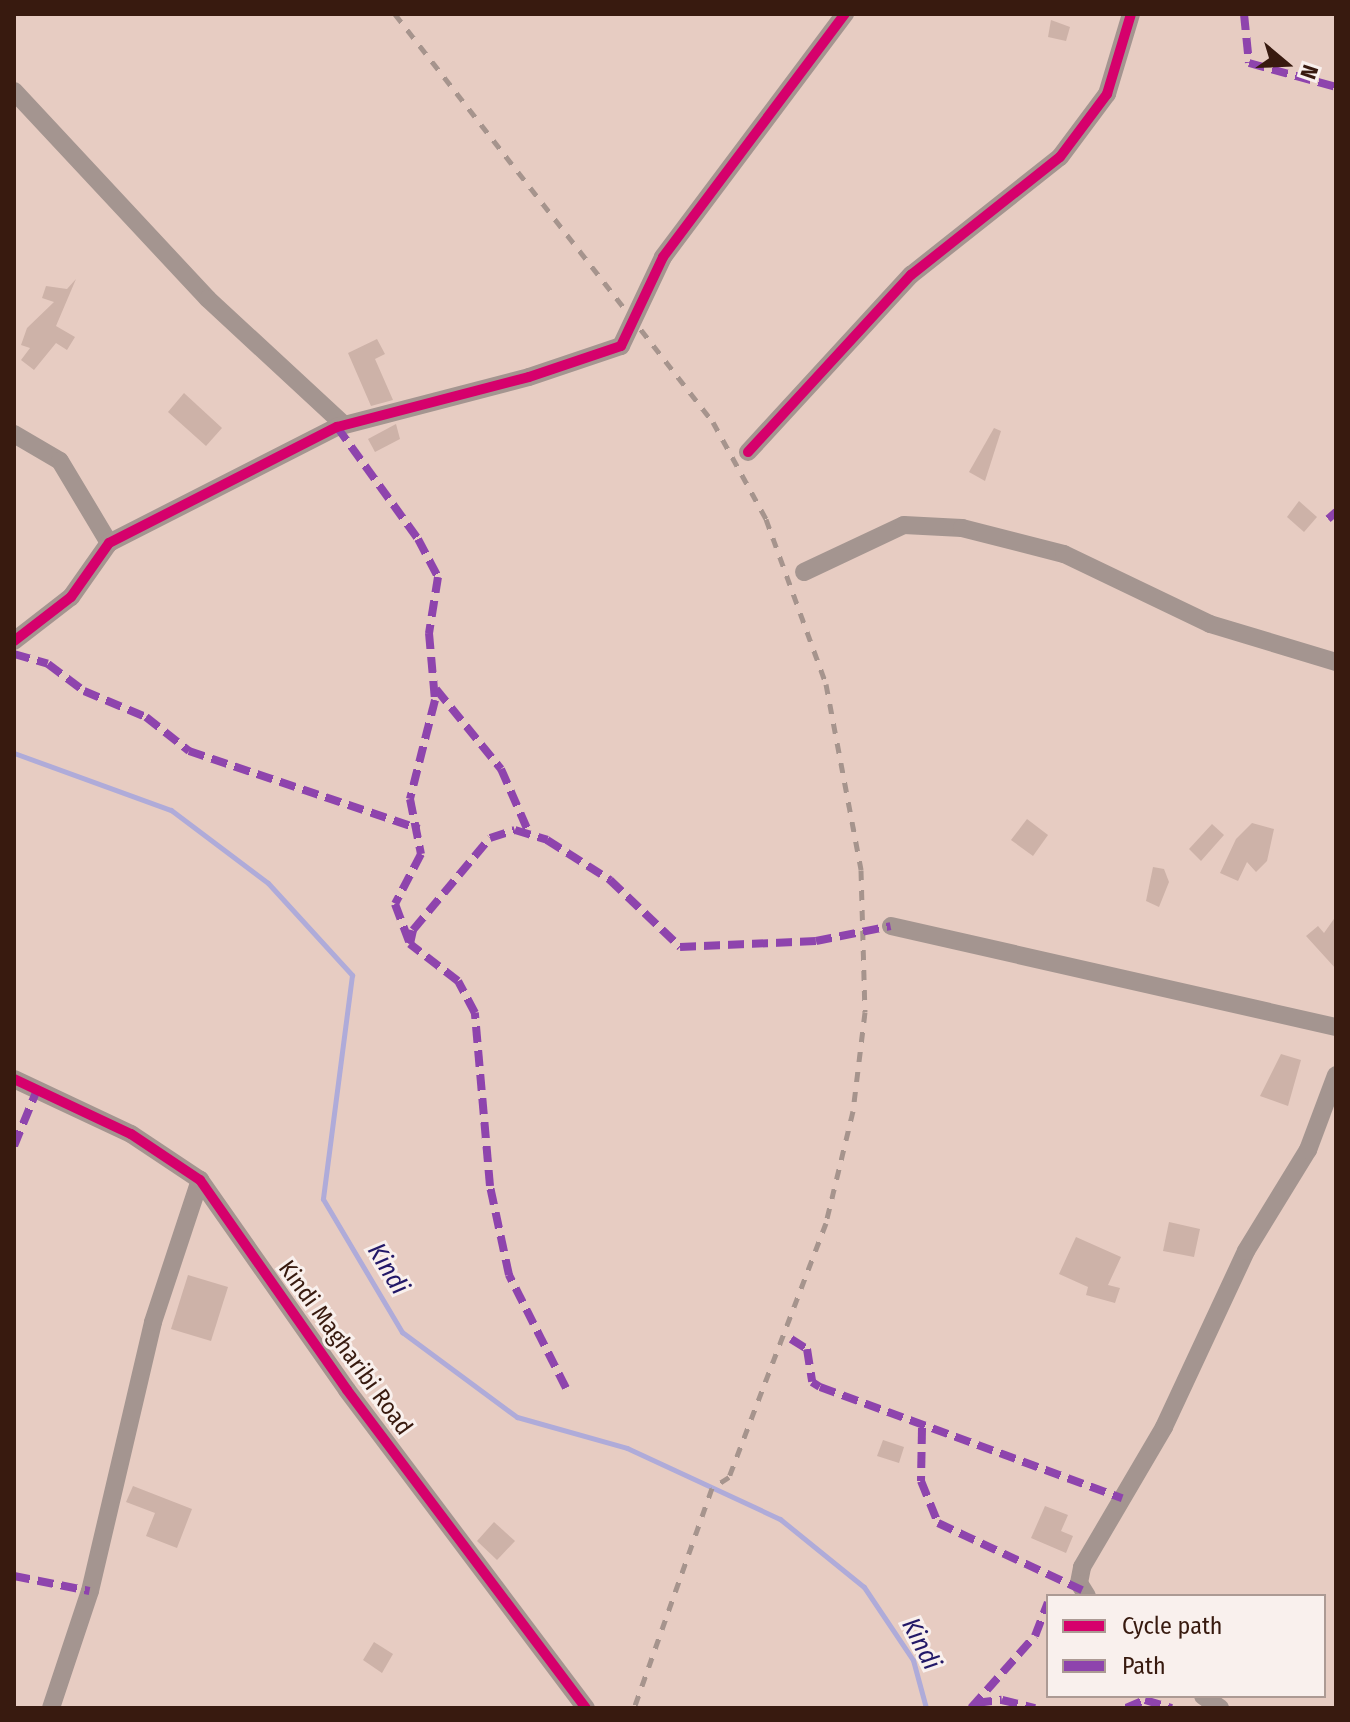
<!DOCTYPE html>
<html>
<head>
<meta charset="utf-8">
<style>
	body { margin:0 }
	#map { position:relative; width:1350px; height:1722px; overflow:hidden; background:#e7ccc2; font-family:"Fira Sans Condensed",sans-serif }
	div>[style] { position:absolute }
	.stream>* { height:5px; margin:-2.5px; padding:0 2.5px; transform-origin:2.5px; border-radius:2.5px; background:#afabd9 }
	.building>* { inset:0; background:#cdb2a8 }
	.minor>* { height:18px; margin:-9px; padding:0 9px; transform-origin:9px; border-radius:9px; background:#a49590 }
	.rail>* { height:5px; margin-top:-2.5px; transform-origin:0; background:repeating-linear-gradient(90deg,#a6948d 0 10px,transparent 0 20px) }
	.quiet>* { height:8px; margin-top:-4px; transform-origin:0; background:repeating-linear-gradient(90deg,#8e44ad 0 16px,transparent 0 24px) }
	.cycleway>* { height:10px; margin:-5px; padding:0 5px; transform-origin:5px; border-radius:5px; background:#d6006c }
	span { translate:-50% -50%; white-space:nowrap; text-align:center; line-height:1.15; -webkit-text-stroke:6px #f9f0ed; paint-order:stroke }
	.street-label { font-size:24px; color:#381a0f }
	.water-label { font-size:26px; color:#221868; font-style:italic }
	.frame { position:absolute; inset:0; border:16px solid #381a0f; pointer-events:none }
	.legend { position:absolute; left:1046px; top:1594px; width:280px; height:104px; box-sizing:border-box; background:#f9f0ed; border:2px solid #ac9a94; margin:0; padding:10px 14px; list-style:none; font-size:24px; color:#381a0f }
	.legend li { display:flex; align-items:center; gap:16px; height:40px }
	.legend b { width:40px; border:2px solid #ac9a94 }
	.north { position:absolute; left:1246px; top:24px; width:80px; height:80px; -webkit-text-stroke:6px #f9f0ed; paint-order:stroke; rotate:109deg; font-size:22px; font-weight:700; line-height:32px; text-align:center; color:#381a0f }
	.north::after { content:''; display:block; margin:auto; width:28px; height:36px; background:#381a0f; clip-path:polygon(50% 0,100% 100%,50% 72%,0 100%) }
</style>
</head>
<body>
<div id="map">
	<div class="stream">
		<i style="left:14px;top:753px;width:167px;rotate:20deg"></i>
		<i style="left:171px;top:810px;width:121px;rotate:37deg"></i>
		<i style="left:268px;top:883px;width:125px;rotate:47.6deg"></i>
		<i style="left:352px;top:975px;width:226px;rotate:97.4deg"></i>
		<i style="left:323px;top:1199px;width:155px;rotate:59.3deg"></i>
		<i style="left:402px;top:1332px;width:143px;rotate:36.5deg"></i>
		<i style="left:517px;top:1417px;width:114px;rotate:15.7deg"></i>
		<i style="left:627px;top:1448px;width:169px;rotate:24.9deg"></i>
		<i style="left:780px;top:1519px;width:108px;rotate:39deg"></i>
		<i style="left:864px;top:1587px;width:88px;rotate:56.1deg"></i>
		<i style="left:913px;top:1660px;width:50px;rotate:74.8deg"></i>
	</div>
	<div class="building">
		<i style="clip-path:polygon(1051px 20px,1070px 27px,1066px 41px,1048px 37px)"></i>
		<i style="clip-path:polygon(76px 279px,56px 326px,75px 337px,67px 350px,56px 343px,34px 370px,21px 360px,30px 348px,21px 345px,27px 328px,54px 302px,42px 298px,46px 286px,67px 289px)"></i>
		<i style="clip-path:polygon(377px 339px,385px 354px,375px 359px,393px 400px,371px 406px,348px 353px)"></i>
		<i style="clip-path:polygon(184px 393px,222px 428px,206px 446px,168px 412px)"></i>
		<i style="clip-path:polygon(396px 424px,400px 439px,375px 452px,368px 439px)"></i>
		<i style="clip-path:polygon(994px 428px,1001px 431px,985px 481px,969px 472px)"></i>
		<i style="clip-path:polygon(1299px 501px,1317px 517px,1304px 532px,1287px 517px)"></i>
		<i style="clip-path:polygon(1027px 819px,1048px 835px,1033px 856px,1011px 840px)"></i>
		<i style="clip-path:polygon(1252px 823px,1274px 829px,1267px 861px,1256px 872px,1247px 862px,1238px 881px,1220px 873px,1236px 839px)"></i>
		<i style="clip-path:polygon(1212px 824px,1224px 835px,1201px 861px,1189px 849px)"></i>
		<i style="clip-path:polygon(1153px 867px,1164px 869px,1169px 882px,1159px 907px,1146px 901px)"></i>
		<i style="clip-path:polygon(1336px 916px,1336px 969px,1306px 936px,1318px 926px,1324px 933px)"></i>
		<i style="clip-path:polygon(1281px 1054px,1301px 1060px,1288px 1106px,1260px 1096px)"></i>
		<i style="clip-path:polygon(1169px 1222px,1200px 1229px,1194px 1257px,1163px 1251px)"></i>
		<i style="clip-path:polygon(1076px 1237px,1121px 1257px,1108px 1285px,1120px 1288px,1115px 1303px,1086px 1295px,1088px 1287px,1059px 1274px)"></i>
		<i style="clip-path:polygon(188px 1275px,228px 1287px,211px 1341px,171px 1329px)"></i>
		<i style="clip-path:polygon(883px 1440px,904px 1447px,899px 1463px,877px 1456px)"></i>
		<i style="clip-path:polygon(133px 1486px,192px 1509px,177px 1548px,146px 1536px,155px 1513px,126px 1502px)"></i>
		<i style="clip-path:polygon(1045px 1506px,1068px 1515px,1061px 1531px,1073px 1536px,1066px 1553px,1031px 1538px)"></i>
		<i style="clip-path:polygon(494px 1522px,515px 1541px,497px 1560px,477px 1541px)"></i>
		<i style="clip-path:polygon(374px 1642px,393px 1654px,382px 1673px,363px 1660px)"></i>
	</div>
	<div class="minor">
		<i style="left:14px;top:91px;width:284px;rotate:47deg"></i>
		<i style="left:208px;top:299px;width:185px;rotate:42.8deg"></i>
		<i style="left:14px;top:434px;width:53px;rotate:30.4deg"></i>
		<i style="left:60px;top:461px;width:96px;rotate:59.1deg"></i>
		<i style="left:748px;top:452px;width:241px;rotate:-47.4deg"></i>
		<i style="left:911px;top:275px;width:190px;rotate:-38.4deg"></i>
		<i style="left:1060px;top:157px;width:79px;rotate:-53.3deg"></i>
		<i style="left:1107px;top:94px;width:84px;rotate:-73.3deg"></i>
		<i style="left:804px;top:572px;width:110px;rotate:-25.2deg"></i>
		<i style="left:904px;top:525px;width:58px;rotate:3deg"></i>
		<i style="left:962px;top:528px;width:105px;rotate:14.3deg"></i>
		<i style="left:1064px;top:554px;width:162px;rotate:25.6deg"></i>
		<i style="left:1210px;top:624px;width:132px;rotate:16.8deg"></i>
		<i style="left:14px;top:641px;width:72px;rotate:-37.7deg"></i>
		<i style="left:71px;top:597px;width:66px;rotate:-54.9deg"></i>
		<i style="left:109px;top:543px;width:256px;rotate:-27deg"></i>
		<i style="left:337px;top:427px;width:198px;rotate:-14.6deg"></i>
		<i style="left:529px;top:377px;width:97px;rotate:-18.6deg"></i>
		<i style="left:621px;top:346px;width:98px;rotate:-64.7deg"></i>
		<i style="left:663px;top:257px;width:304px;rotate:-53.2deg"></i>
		<i style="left:891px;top:926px;width:456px;rotate:12.8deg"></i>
		<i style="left:14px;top:1079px;width:129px;rotate:25.2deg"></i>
		<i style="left:131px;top:1134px;width:83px;rotate:33.7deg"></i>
		<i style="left:200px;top:1180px;width:256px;rotate:55deg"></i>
		<i style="left:347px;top:1390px;width:398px;rotate:53.1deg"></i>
		<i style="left:1087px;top:1596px;width:15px;rotate:-122deg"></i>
		<i style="left:1079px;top:1583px;width:16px;rotate:-79deg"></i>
		<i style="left:1082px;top:1567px;width:162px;rotate:-59.6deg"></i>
		<i style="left:1164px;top:1427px;width:194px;rotate:-65deg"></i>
		<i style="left:1246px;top:1251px;width:119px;rotate:-58.5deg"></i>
		<i style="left:1308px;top:1150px;width:80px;rotate:-69.5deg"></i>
		<i style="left:1203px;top:1696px;width:21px;rotate:35deg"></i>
		<i style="left:51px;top:1708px;width:123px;rotate:-71.6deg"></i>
		<i style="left:90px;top:1591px;width:276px;rotate:-76.8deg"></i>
		<i style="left:153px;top:1322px;width:150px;rotate:-71.7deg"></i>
	</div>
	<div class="rail">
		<i style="left:395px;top:14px;width:517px;rotate:52.07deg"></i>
		<i style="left:713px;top:422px;width:111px;rotate:61.3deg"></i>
		<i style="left:766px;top:519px;width:176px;rotate:70deg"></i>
		<i style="left:826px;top:684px;width:189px;rotate:79.3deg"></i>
		<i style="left:861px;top:870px;width:142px;rotate:88.4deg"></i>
		<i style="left:865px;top:1012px;width:100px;rotate:96.9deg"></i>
		<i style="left:853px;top:1111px;width:115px;rotate:103.6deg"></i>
		<i style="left:826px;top:1223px;width:272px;rotate:110.9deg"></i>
		<i style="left:729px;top:1477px;width:20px;rotate:147deg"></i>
		<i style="left:712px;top:1488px;width:233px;rotate:109.5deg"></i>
	</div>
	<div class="quiet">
		<i style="left:1244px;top:14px;width:49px;rotate:84.2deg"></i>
		<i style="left:1249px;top:63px;width:90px;rotate:15.4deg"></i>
		<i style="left:337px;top:427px;width:138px;rotate:54.1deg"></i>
		<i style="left:418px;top:539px;width:43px;rotate:62.2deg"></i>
		<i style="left:438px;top:577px;width:57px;rotate:99.1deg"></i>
		<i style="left:429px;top:633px;width:67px;rotate:84.9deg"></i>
		<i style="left:435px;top:700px;width:102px;rotate:104.2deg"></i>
		<i style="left:410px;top:799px;width:56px;rotate:78.7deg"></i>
		<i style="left:421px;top:854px;width:56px;rotate:117.5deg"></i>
		<i style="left:395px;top:904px;width:43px;rotate:69.4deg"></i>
		<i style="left:1328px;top:519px;width:11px;rotate:-41deg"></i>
		<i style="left:14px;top:654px;width:35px;rotate:16deg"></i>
		<i style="left:48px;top:664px;width:45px;rotate:36.9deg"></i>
		<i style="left:84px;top:691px;width:67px;rotate:22.8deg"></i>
		<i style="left:146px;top:717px;width:55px;rotate:38.3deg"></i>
		<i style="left:189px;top:751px;width:243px;rotate:18.7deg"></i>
		<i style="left:436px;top:689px;width:103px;rotate:50.9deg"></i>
		<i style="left:501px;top:769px;width:70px;rotate:66.4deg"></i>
		<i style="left:14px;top:1146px;width:61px;rotate:-67.7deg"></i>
		<i style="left:791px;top:1339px;width:19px;rotate:32deg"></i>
		<i style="left:807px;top:1349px;width:33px;rotate:81deg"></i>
		<i style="left:812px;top:1382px;width:9px;rotate:32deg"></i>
		<i style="left:820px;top:1387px;width:322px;rotate:20.2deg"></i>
		<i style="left:566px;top:1388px;width:127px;rotate:-116.8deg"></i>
		<i style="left:509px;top:1275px;width:91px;rotate:-102.1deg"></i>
		<i style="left:490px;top:1186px;width:174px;rotate:-95deg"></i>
		<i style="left:475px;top:1013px;width:36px;rotate:-118deg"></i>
		<i style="left:458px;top:981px;width:61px;rotate:-142.4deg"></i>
		<i style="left:410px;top:944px;width:14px;rotate:-78deg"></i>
		<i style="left:413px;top:930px;width:120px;rotate:-50.1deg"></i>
		<i style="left:490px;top:838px;width:26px;rotate:-18deg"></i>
		<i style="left:515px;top:830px;width:34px;rotate:17deg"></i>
		<i style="left:547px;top:840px;width:75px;rotate:32.4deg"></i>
		<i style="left:610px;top:880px;width:97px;rotate:43.7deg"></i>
		<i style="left:680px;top:947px;width:136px;rotate:-2.5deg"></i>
		<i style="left:816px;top:941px;width:76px;rotate:-11.3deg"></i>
		<i style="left:922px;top:1428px;width:53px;rotate:91.1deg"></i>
		<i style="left:921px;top:1481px;width:45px;rotate:68deg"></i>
		<i style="left:938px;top:1523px;width:159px;rotate:25deg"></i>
		<i style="left:14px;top:1576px;width:77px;rotate:11.2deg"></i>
		<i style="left:976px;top:1703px;width:26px;rotate:-7deg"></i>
		<i style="left:1002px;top:1700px;width:34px;rotate:14deg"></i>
		<i style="left:971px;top:1708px;width:96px;rotate:-48.4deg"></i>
		<i style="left:1035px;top:1636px;width:36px;rotate:-69deg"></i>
		<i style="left:1126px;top:1708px;width:21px;rotate:-23deg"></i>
		<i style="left:1145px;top:1700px;width:28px;rotate:17deg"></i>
	</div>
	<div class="cycleway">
		<i style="left:748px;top:452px;width:241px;rotate:-47.4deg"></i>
		<i style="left:911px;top:275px;width:190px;rotate:-38.4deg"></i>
		<i style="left:1060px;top:157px;width:79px;rotate:-53.3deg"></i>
		<i style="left:1107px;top:94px;width:84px;rotate:-73.3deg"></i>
		<i style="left:14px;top:641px;width:72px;rotate:-37.7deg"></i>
		<i style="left:71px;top:597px;width:66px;rotate:-54.9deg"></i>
		<i style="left:109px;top:543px;width:256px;rotate:-27deg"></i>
		<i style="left:337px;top:427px;width:198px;rotate:-14.6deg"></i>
		<i style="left:529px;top:377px;width:97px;rotate:-18.6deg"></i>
		<i style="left:621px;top:346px;width:98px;rotate:-64.7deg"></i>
		<i style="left:663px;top:257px;width:304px;rotate:-53.2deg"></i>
		<i style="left:14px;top:1079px;width:129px;rotate:25.2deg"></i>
		<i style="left:131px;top:1134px;width:83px;rotate:33.7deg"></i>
		<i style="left:200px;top:1180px;width:256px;rotate:55deg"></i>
		<i style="left:347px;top:1390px;width:398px;rotate:53.1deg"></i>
	</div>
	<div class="street-label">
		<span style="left:345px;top:1348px;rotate:54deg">Kindi Magharibi Road</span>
	</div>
	<div class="water-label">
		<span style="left:388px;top:1269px;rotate:59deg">Kindi</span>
		<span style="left:921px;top:1644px;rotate:63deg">Kindi</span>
	</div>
	<div class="frame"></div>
	<ul class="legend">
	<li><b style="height:10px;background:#d6006c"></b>Cycle path</li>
	<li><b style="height:10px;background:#8e44ad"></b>Path</li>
	</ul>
	<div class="north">N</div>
</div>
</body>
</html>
